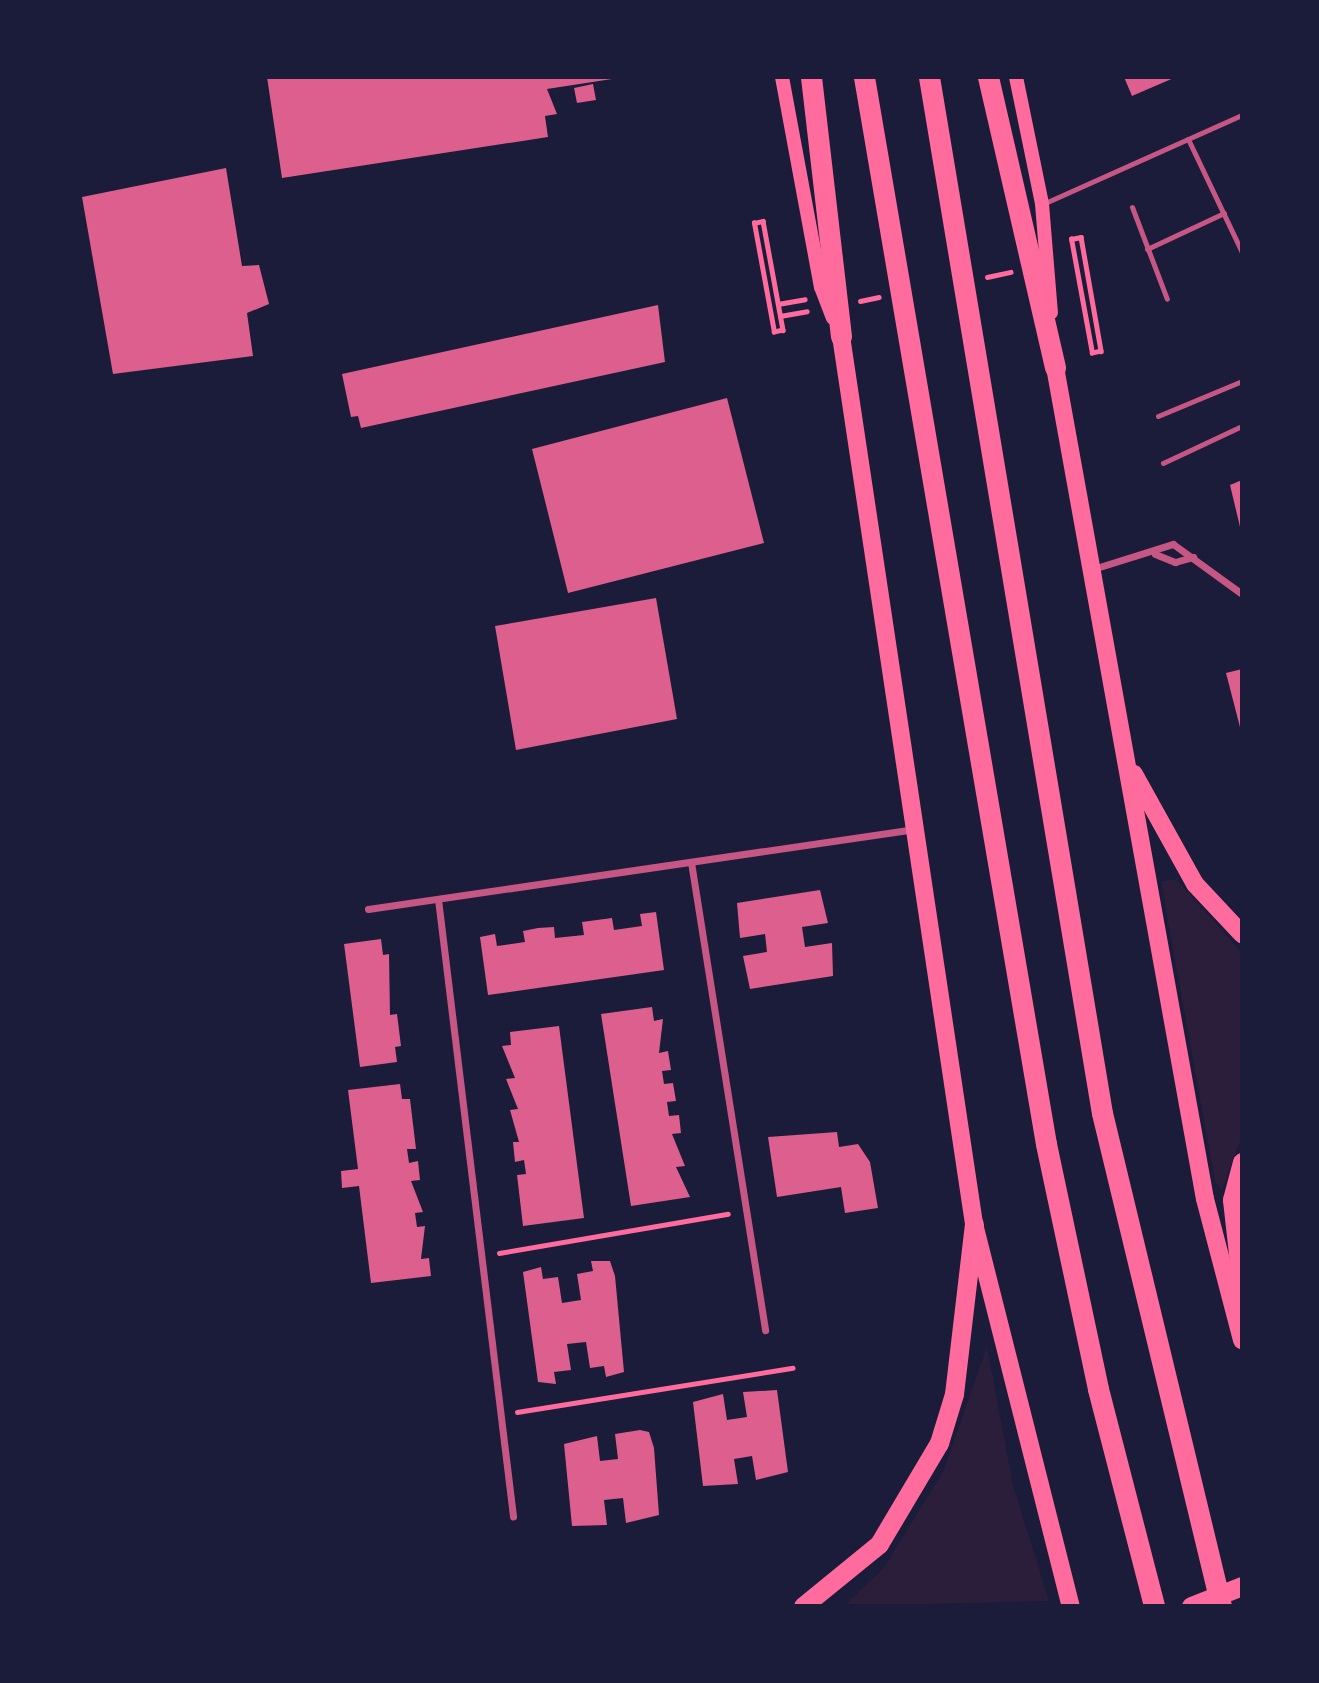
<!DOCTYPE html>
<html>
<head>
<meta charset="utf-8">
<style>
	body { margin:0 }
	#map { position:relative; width:1319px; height:1683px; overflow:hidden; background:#1b1b3a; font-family:"Zilla Slab",serif }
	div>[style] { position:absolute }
	.green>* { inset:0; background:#2a1e3b }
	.building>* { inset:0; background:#dd5f8e }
	.path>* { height:4.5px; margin:-2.25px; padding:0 2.25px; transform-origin:2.25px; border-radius:2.25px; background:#ff6b9d }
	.service>* { height:5px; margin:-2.5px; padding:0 2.5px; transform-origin:2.5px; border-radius:2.5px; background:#c65784 }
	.minor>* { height:7px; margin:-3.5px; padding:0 3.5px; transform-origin:3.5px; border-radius:3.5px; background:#c65784 }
	.secondary>* { height:14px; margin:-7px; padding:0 7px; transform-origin:7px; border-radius:7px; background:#ff6b9d }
	.primary>* { height:18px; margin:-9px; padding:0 9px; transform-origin:9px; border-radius:9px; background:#ff6b9d }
	.trunk>* { height:19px; margin:-9.5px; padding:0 9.5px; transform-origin:9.5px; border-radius:9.5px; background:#ff6b9d }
	.motorway>* { height:21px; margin:-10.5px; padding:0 10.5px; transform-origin:10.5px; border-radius:10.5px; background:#ff6b9d }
	span { translate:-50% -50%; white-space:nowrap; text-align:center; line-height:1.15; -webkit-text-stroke:7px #1b1b3a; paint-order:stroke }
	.frame { position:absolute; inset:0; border:79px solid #1b1b3a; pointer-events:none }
</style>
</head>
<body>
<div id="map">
	<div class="green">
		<i style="clip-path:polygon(1176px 879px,1242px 953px,1242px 1136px,1222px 1190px,1215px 1182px,1161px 882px)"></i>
		<i style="clip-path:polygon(987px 1347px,1013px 1485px,1049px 1601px,844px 1606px,883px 1569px,943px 1472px)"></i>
	</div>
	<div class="building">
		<i style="clip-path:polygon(267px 77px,612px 77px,612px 79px,547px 89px,557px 114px,545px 116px,548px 137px,282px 178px)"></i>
		<i style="clip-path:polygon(1124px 77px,1176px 77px,1132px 96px)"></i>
		<i style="clip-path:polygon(593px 84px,596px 100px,577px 103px,574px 88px)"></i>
		<i style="clip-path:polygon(226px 168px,242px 266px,259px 265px,269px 304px,247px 313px,253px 356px,113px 374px,82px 197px)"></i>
		<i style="clip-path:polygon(658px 305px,665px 362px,361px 428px,358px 416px,351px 417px,342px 374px)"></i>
		<i style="clip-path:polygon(727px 398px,764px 543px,568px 593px,532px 449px)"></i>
		<i style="clip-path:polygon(1242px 480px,1242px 530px,1241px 531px,1230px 485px)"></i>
		<i style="clip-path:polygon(656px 598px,677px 719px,516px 750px,495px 626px)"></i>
		<i style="clip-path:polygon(1242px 669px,1242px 731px,1241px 731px,1226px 673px)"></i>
		<i style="clip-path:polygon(820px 890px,828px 923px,802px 927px,805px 947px,832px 943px,833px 976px,750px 989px,743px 956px,767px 952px,765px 934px,740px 938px,737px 903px)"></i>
		<i style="clip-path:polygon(656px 912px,664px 970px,488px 995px,480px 937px,495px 934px,497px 946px,525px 942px,523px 931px,538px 928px,554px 927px,555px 938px,584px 935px,582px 922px,612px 918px,614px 930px,642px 926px,640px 914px)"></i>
		<i style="clip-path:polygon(381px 939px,383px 955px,389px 954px,390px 1015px,397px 1014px,401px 1046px,395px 1047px,397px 1062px,360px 1067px,344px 944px)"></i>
		<i style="clip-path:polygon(652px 1007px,654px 1021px,663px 1019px,659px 1053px,668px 1051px,671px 1070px,662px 1071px,664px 1084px,673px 1083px,676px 1101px,667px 1102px,669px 1116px,679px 1115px,681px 1133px,672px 1134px,685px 1166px,676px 1167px,690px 1197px,631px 1206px,601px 1014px)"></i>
		<i style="clip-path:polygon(559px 1026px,584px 1218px,523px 1226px,517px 1175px,526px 1174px,524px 1160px,515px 1162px,513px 1142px,519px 1142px,510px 1110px,518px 1109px,506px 1079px,515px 1078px,502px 1046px,511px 1045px,510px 1032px)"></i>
		<i style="clip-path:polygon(400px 1084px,402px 1099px,410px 1099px,416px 1149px,407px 1149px,409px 1163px,418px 1161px,420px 1180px,411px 1181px,423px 1212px,415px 1213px,417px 1227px,425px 1226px,421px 1259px,429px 1258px,431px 1276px,371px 1283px,359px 1186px,342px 1188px,341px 1171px,358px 1169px,348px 1090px)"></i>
		<i style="clip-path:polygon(837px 1132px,839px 1147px,858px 1144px,870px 1162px,878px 1208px,845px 1213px,841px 1187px,777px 1197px,768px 1137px)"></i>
		<i style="clip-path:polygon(591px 1261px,610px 1261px,615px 1276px,624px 1372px,606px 1377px,604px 1366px,590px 1368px,586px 1342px,567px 1344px,571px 1370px,554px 1372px,556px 1384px,538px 1382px,523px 1272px,541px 1267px,543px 1279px,558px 1277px,562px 1303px,581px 1300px,577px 1274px,593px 1271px)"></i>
		<i style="clip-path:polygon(777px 1390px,788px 1472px,756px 1480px,752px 1456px,734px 1459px,738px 1484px,703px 1486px,693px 1402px,723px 1394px,727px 1420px,747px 1417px,743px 1392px)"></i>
		<i style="clip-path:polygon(640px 1430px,649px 1432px,654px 1448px,659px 1515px,626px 1523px,623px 1498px,604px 1500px,607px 1525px,572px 1526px,564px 1444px,597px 1436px,600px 1461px,618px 1459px,615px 1434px)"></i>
	</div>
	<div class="path">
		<i style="left:763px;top:221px;width:111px;rotate:79.6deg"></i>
		<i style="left:783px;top:330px;width:9px;rotate:167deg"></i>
		<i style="left:774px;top:332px;width:111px;rotate:-100.4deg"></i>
		<i style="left:754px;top:223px;width:9px;rotate:-13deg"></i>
		<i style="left:1081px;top:237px;width:116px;rotate:80deg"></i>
		<i style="left:1101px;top:351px;width:9px;rotate:167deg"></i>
		<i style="left:1092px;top:353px;width:116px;rotate:-100.4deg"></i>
		<i style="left:1071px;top:239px;width:10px;rotate:-11deg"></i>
		<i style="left:987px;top:277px;width:24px;rotate:-12deg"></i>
		<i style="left:860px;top:301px;width:19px;rotate:-12deg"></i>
		<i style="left:778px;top:304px;width:27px;rotate:-10deg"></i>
		<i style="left:780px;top:316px;width:27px;rotate:-10deg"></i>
		<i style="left:499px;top:1253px;width:232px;rotate:-9.7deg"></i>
		<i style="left:517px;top:1412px;width:279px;rotate:-9.1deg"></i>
	</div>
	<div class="service">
		<i style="left:1188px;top:139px;width:125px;rotate:64.5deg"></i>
		<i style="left:1045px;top:203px;width:216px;rotate:-24.1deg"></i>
		<i style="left:1132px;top:207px;width:98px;rotate:69.2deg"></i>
		<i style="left:1147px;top:249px;width:85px;rotate:-25.1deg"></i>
		<i style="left:1158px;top:416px;width:91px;rotate:-22.6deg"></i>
		<i style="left:1163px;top:463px;width:87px;rotate:-25.1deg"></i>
	</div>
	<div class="minor">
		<i style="left:1155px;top:554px;width:22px;rotate:22deg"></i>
		<i style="left:1175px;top:562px;width:19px;rotate:-16deg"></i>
		<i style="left:1093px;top:569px;width:84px;rotate:-17.4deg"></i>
		<i style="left:1173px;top:544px;width:85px;rotate:35.9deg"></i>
		<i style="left:691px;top:862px;width:474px;rotate:81deg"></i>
		<i style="left:438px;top:899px;width:622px;rotate:83.07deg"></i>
		<i style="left:368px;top:909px;width:553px;rotate:-8.32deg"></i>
	</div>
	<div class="secondary">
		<i style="left:782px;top:77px;width:214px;rotate:79.5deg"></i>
		<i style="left:821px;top:287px;width:33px;rotate:69deg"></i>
		<i style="left:1016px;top:77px;width:130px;rotate:78.4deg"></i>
		<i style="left:1042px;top:204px;width:109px;rotate:85.3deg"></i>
	</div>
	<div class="primary">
		<i style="left:841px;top:336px;width:898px;rotate:81.48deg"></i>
		<i style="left:974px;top:1224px;width:394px;rotate:75.8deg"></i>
		<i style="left:1055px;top:367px;width:845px;rotate:79.78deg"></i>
		<i style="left:1205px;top:1199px;width:146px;rotate:75.3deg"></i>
		<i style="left:1134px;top:774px;width:126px;rotate:61deg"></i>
		<i style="left:1195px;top:884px;width:69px;rotate:46.8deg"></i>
	</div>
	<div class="trunk">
		<i style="left:1242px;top:1162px;width:39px;rotate:105deg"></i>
		<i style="left:1232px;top:1200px;width:90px;rotate:83.6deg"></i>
		<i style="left:803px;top:1606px;width:98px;rotate:-39.2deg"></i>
		<i style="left:879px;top:1544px;width:117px;rotate:-59.3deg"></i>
		<i style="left:939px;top:1443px;width:51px;rotate:-73deg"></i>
		<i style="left:954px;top:1394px;width:171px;rotate:-83.3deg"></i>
		<i style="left:1191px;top:1606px;width:55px;rotate:-21.4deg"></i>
	</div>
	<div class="motorway">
		<i style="left:811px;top:77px;width:261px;rotate:83.4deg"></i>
		<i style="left:864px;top:77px;width:1082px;rotate:80.32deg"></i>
		<i style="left:1046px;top:1144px;width:250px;rotate:78deg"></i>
		<i style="left:1098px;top:1389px;width:224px;rotate:75.5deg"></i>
		<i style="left:929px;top:77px;width:1050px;rotate:80.52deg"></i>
		<i style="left:1102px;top:1113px;width:507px;rotate:76.43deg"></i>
		<i style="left:988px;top:77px;width:298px;rotate:77deg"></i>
	</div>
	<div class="frame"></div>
</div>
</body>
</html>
